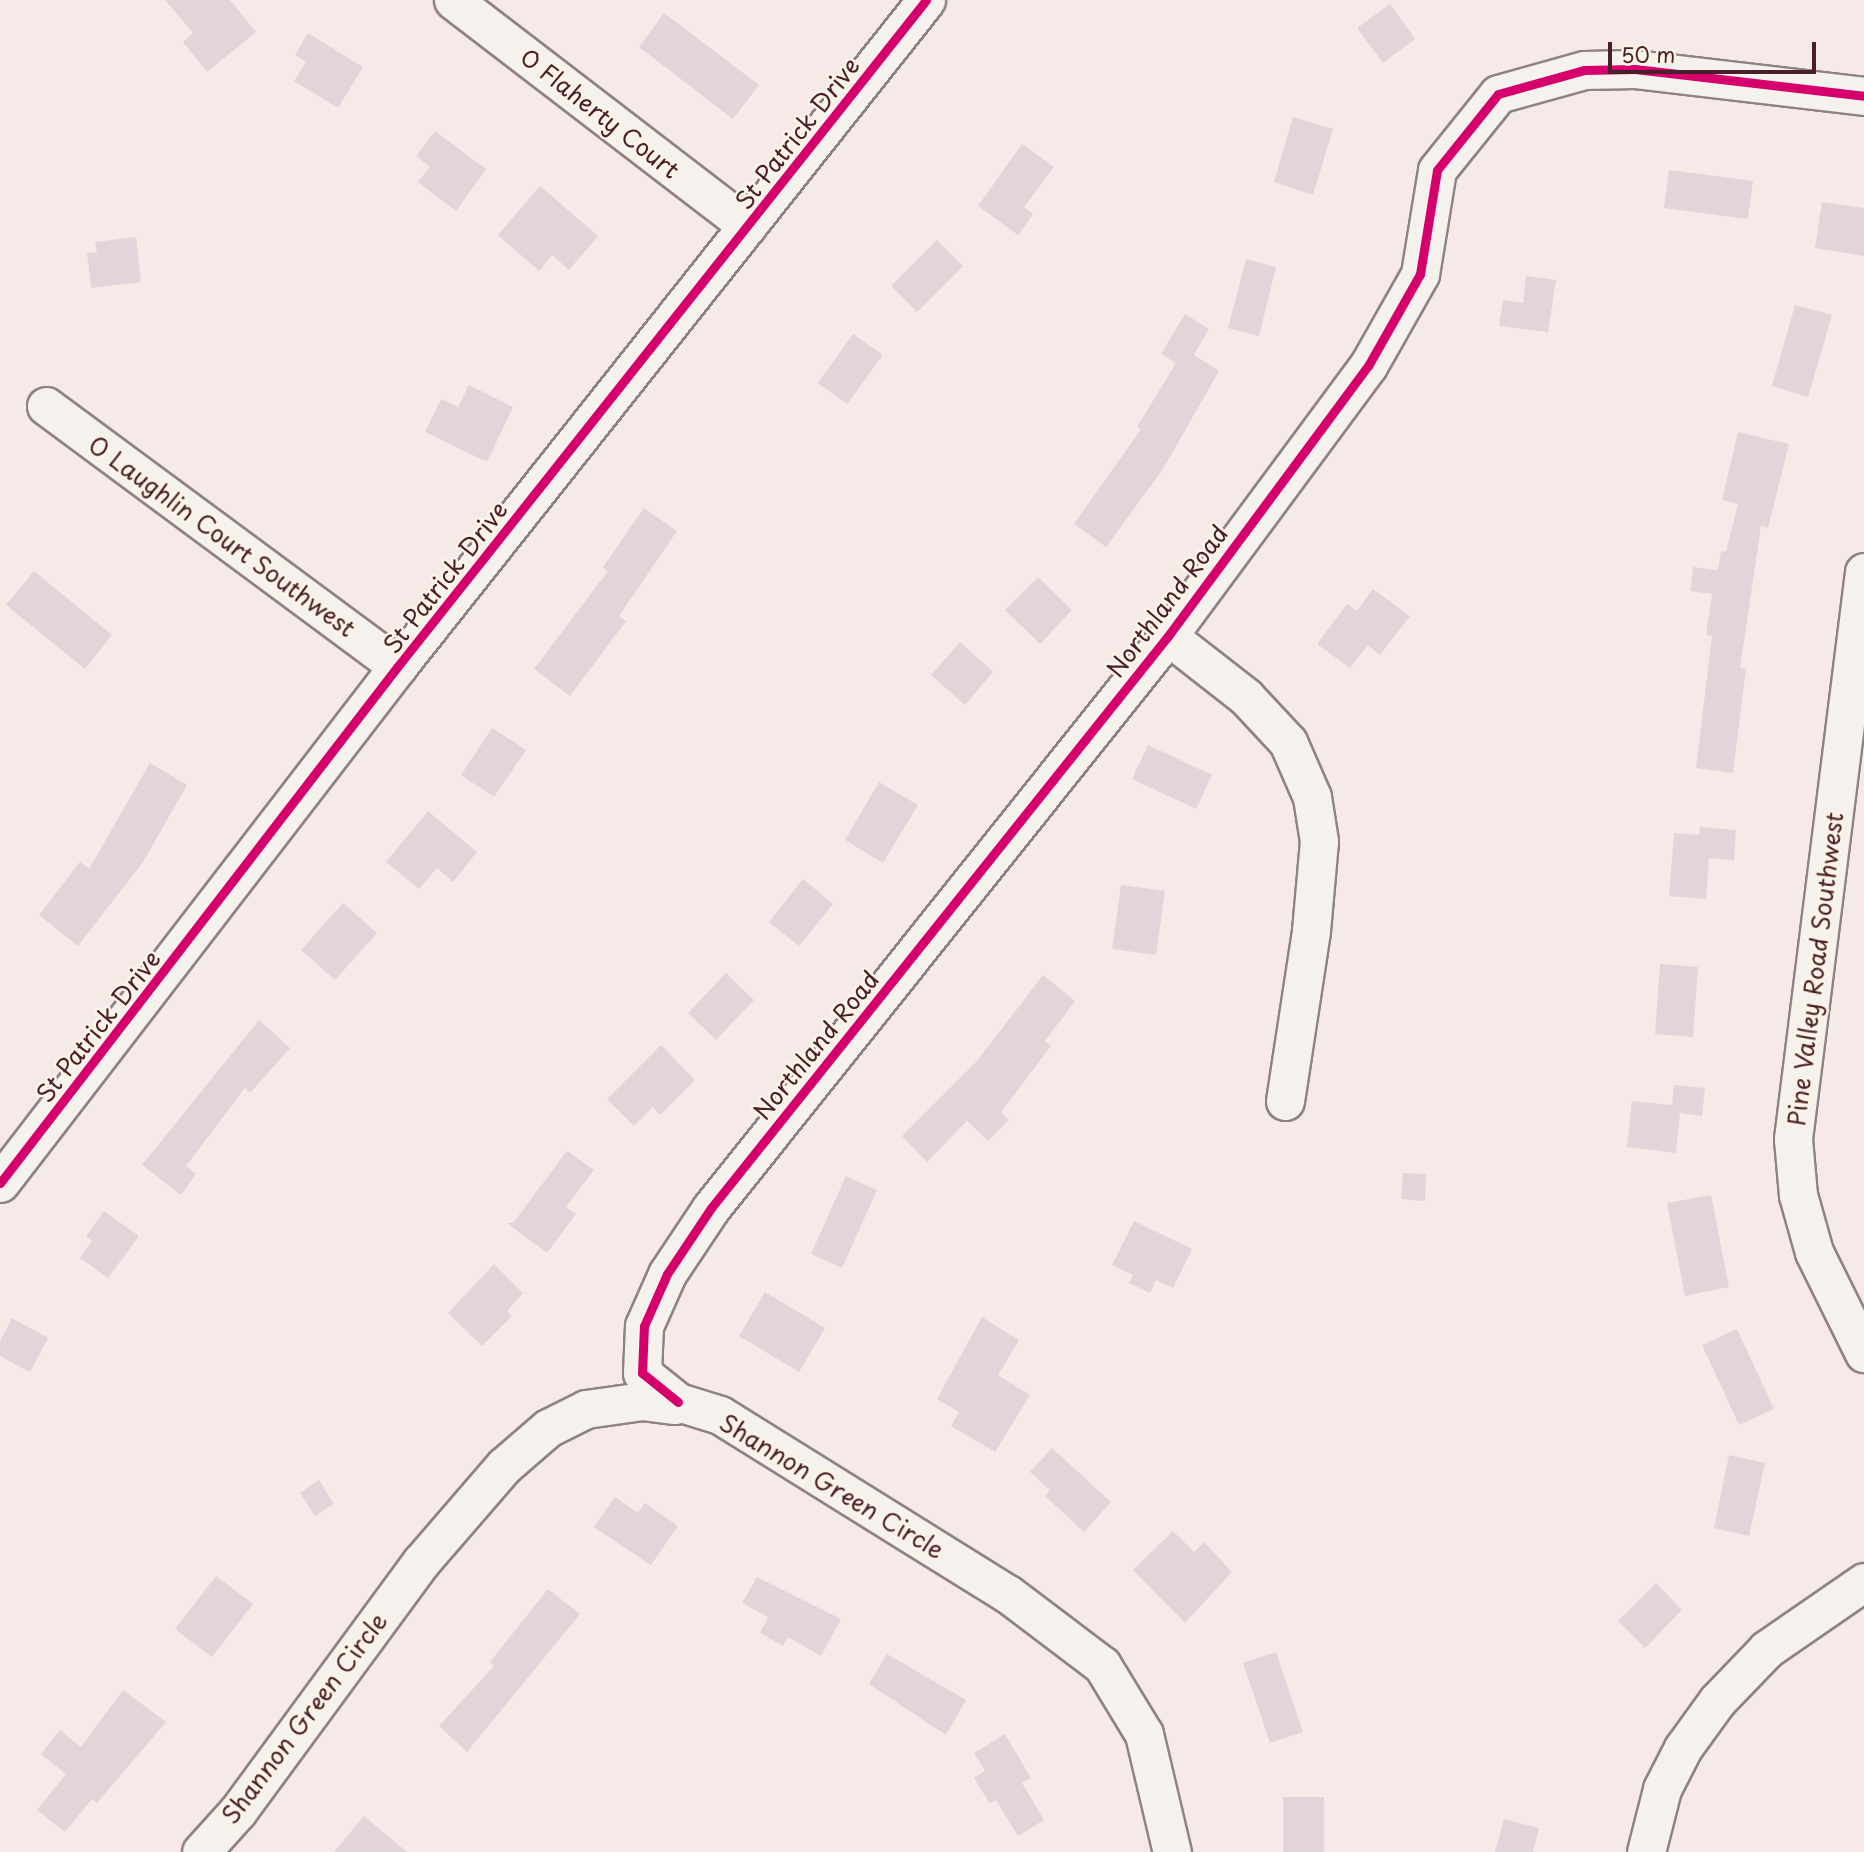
<!DOCTYPE html>
<html>
<head>
<meta charset="utf-8">
<style>
	body { margin:0 }
	#map { position:relative; width:1864px; height:1852px; overflow:hidden; background:#f6eae9; font-family:"Playpen Sans",sans-serif }
	div>[style] { position:absolute }
	.building>* { inset:0; background:#e4d3d9 }
	.roads { filter:drop-shadow(2px 0 #908284) drop-shadow(-2px 0 #908284) drop-shadow(0 2px #908284) drop-shadow(0 -2px #908284) }
	.minor>* { height:37px; margin:-18.5px; padding:0 18.5px; transform-origin:18.5px; border-radius:18.5px; background:#f5f1ec }
	.cycleway>* { height:9px; margin:-4.5px; padding:0 4.5px; transform-origin:4.5px; border-radius:4.5px; background:#d6006c }
	span { translate:-50% -50%; white-space:nowrap; text-align:center; line-height:1.15; -webkit-text-stroke:5px #fcf5e5; paint-order:stroke }
	.street-label { font-size:24px; color:#4a1f2b }
	.scale { position:absolute; left:1608px; top:42px; width:208px; height:32px; box-sizing:border-box; border:4px solid #4a1f2b; border-top:0; padding-left:9px; font-size:21px; line-height:24px; white-space:nowrap; color:#4a1f2b; -webkit-text-stroke:5px #fcf5e5; paint-order:stroke }
</style>
</head>
<body>
<div id="map">
	<div class="building">
		<i style="clip-path:polygon(165px 0,230px 0,256px 32px,207px 72px,183px 42px,193px 33px)"></i>
		<i style="clip-path:polygon(1390px 4px,1415px 39px,1383px 63px,1357px 28px)"></i>
		<i style="clip-path:polygon(664px 13px,759px 85px,733px 119px,639px 47px)"></i>
		<i style="clip-path:polygon(308px 33px,363px 67px,338px 108px,294px 81px,306px 62px,295px 55px)"></i>
		<i style="clip-path:polygon(1293px 117px,1333px 129px,1313px 195px,1274px 182px)"></i>
		<i style="clip-path:polygon(435px 131px,486px 169px,456px 211px,418px 182px,430px 167px,416px 156px)"></i>
		<i style="clip-path:polygon(1022px 144px,1054px 167px,1024px 207px,1033px 214px,1018px 235px,978px 206px)"></i>
		<i style="clip-path:polygon(1669px 170px,1753px 181px,1748px 219px,1664px 208px)"></i>
		<i style="clip-path:polygon(540px 186px,598px 236px,569px 270px,552px 255px,539px 271px,498px 235px)"></i>
		<i style="clip-path:polygon(1822px 202px,1864px 208px,1864px 256px,1815px 248px)"></i>
		<i style="clip-path:polygon(136px 237px,141px 282px,91px 288px,87px 253px,97px 252px,95px 242px)"></i>
		<i style="clip-path:polygon(937px 240px,963px 266px,917px 312px,891px 286px)"></i>
		<i style="clip-path:polygon(1246px 259px,1276px 267px,1259px 336px,1228px 328px)"></i>
		<i style="clip-path:polygon(1526px 276px,1556px 280px,1548px 332px,1499px 326px,1503px 300px,1523px 303px)"></i>
		<i style="clip-path:polygon(1795px 305px,1832px 315px,1808px 397px,1772px 386px)"></i>
		<i style="clip-path:polygon(1185px 314px,1209px 329px,1194px 355px,1219px 371px,1163px 469px,1106px 547px,1074px 524px,1141px 429px,1137px 427px,1176px 363px,1161px 354px)"></i>
		<i style="clip-path:polygon(853px 334px,883px 355px,847px 404px,818px 383px)"></i>
		<i style="clip-path:polygon(469px 385px,513px 407px,487px 462px,425px 432px,441px 399px,458px 407px)"></i>
		<i style="clip-path:polygon(1738px 432px,1789px 444px,1768px 528px,1761px 526px,1740px 668px,1746px 669px,1733px 773px,1696px 768px,1712px 636px,1706px 635px,1712px 594px,1690px 591px,1693px 567px,1718px 570px,1721px 551px,1726px 552px,1738px 504px,1722px 500px)"></i>
		<i style="clip-path:polygon(644px 508px,677px 531px,619px 616px,626px 621px,570px 696px,534px 669px,608px 571px,603px 567px)"></i>
		<i style="clip-path:polygon(34px 571px,112px 635px,85px 669px,6px 605px)"></i>
		<i style="clip-path:polygon(1038px 577px,1072px 610px,1040px 644px,1005px 610px)"></i>
		<i style="clip-path:polygon(1373px 589px,1410px 616px,1380px 655px,1368px 645px,1350px 668px,1317px 644px,1347px 604px,1357px 611px)"></i>
		<i style="clip-path:polygon(960px 642px,993px 672px,965px 705px,931px 675px)"></i>
		<i style="clip-path:polygon(492px 728px,526px 750px,494px 797px,461px 775px)"></i>
		<i style="clip-path:polygon(1148px 745px,1212px 775px,1196px 809px,1132px 779px)"></i>
		<i style="clip-path:polygon(150px 763px,187px 785px,143px 862px,78px 946px,39px 915px,80px 862px,89px 869px)"></i>
		<i style="clip-path:polygon(879px 782px,918px 805px,883px 863px,845px 840px)"></i>
		<i style="clip-path:polygon(428px 811px,477px 852px,453px 882px,437px 868px,419px 889px,386px 862px)"></i>
		<i style="clip-path:polygon(1700px 827px,1736px 830px,1734px 860px,1709px 858px,1706px 899px,1669px 896px,1674px 833px,1699px 835px)"></i>
		<i style="clip-path:polygon(803px 879px,833px 904px,799px 946px,769px 922px)"></i>
		<i style="clip-path:polygon(1121px 885px,1165px 891px,1156px 955px,1112px 949px)"></i>
		<i style="clip-path:polygon(343px 903px,377px 933px,335px 980px,301px 950px)"></i>
		<i style="clip-path:polygon(1660px 964px,1698px 967px,1693px 1037px,1655px 1034px)"></i>
		<i style="clip-path:polygon(726px 973px,754px 1000px,716px 1040px,688px 1013px)"></i>
		<i style="clip-path:polygon(1043px 975px,1075px 1001px,1045px 1041px,1051px 1046px,1001px 1112px,1009px 1120px,988px 1141px,967px 1121px,927px 1162px,902px 1136px,977px 1061px)"></i>
		<i style="clip-path:polygon(259px 1020px,290px 1048px,250px 1093px,245px 1088px,186px 1166px,196px 1174px,181px 1195px,142px 1165px)"></i>
		<i style="clip-path:polygon(661px 1045px,695px 1080px,660px 1115px,653px 1107px,634px 1126px,607px 1099px)"></i>
		<i style="clip-path:polygon(1674px 1085px,1705px 1088px,1702px 1116px,1680px 1113px,1676px 1153px,1627px 1147px,1632px 1101px,1672px 1105px)"></i>
		<i style="clip-path:polygon(567px 1151px,594px 1170px,566px 1207px,576px 1214px,547px 1253px,507px 1223px,513px 1223px)"></i>
		<i style="clip-path:polygon(1403px 1173px,1426px 1174px,1425px 1201px,1401px 1199px)"></i>
		<i style="clip-path:polygon(846px 1176px,877px 1190px,842px 1268px,811px 1254px)"></i>
		<i style="clip-path:polygon(1711px 1195px,1729px 1287px,1685px 1296px,1667px 1203px)"></i>
		<i style="clip-path:polygon(104px 1211px,139px 1236px,108px 1278px,80px 1258px,92px 1241px,86px 1236px)"></i>
		<i style="clip-path:polygon(1134px 1221px,1192px 1249px,1173px 1288px,1156px 1280px,1150px 1293px,1129px 1283px,1133px 1275px,1112px 1265px)"></i>
		<i style="clip-path:polygon(494px 1264px,523px 1293px,507px 1311px,512px 1316px,482px 1346px,448px 1313px)"></i>
		<i style="clip-path:polygon(765px 1292px,825px 1328px,799px 1372px,739px 1336px)"></i>
		<i style="clip-path:polygon(982px 1317px,1019px 1340px,998px 1375px,1030px 1395px,995px 1452px,951px 1426px,959px 1412px,937px 1399px)"></i>
		<i style="clip-path:polygon(12px 1318px,48px 1338px,30px 1372px,0 1356px,0 1341px)"></i>
		<i style="clip-path:polygon(1737px 1329px,1774px 1409px,1739px 1425px,1702px 1345px)"></i>
		<i style="clip-path:polygon(1052px 1448px,1111px 1502px,1084px 1532px,1045px 1496px,1050px 1490px,1030px 1472px)"></i>
		<i style="clip-path:polygon(1729px 1455px,1765px 1463px,1749px 1536px,1714px 1528px)"></i>
		<i style="clip-path:polygon(319px 1480px,334px 1504px,315px 1516px,300px 1493px)"></i>
		<i style="clip-path:polygon(615px 1497px,638px 1513px,645px 1503px,678px 1526px,651px 1565px,594px 1527px)"></i>
		<i style="clip-path:polygon(1173px 1531px,1194px 1552px,1204px 1542px,1232px 1572px,1185px 1623px,1133px 1570px)"></i>
		<i style="clip-path:polygon(216px 1576px,253px 1604px,212px 1657px,175px 1629px)"></i>
		<i style="clip-path:polygon(757px 1577px,841px 1619px,821px 1656px,788px 1637px,783px 1646px,760px 1633px,768px 1617px,742px 1603px)"></i>
		<i style="clip-path:polygon(1656px 1583px,1682px 1610px,1645px 1648px,1618px 1621px)"></i>
		<i style="clip-path:polygon(548px 1589px,580px 1614px,467px 1752px,439px 1726px,494px 1666px,490px 1662px)"></i>
		<i style="clip-path:polygon(1276px 1652px,1303px 1732px,1270px 1743px,1243px 1663px)"></i>
		<i style="clip-path:polygon(887px 1654px,966px 1700px,946px 1735px,869px 1684px)"></i>
		<i style="clip-path:polygon(123px 1690px,166px 1722px,97px 1803px,92px 1799px,65px 1832px,37px 1810px,66px 1774px,41px 1754px,60px 1730px,81px 1747px)"></i>
		<i style="clip-path:polygon(1005px 1734px,1031px 1778px,1022px 1783px,1044px 1820px,1018px 1836px,996px 1800px,990px 1804px,974px 1778px,985px 1771px,974px 1753px)"></i>
		<i style="clip-path:polygon(1283px 1797px,1324px 1797px,1324px 1852px,1283px 1852px)"></i>
		<i style="clip-path:polygon(364px 1816px,407px 1852px,334px 1852px)"></i>
		<i style="clip-path:polygon(1504px 1819px,1539px 1828px,1533px 1852px,1495px 1852px)"></i>
	</div>
	<div class="roads">
		<div class="minor">
			<i style="left:453px;top:0;width:371px;rotate:37.5deg"></i>
			<i style="left:46px;top:406px;width:438px;rotate:36.5deg"></i>
			<i style="left:1864px;top:572px;width:571px;rotate:97.14deg"></i>
			<i style="left:1793px;top:1139px;width:56px;rotate:84.9deg"></i>
			<i style="left:1798px;top:1195px;width:59px;rotate:74.3deg"></i>
			<i style="left:1814px;top:1252px;width:113px;rotate:63.7deg"></i>
			<i style="left:1168px;top:636px;width:99px;rotate:38deg"></i>
			<i style="left:1246px;top:697px;width:62px;rotate:47deg"></i>
			<i style="left:1288px;top:742px;width:60px;rotate:66.4deg"></i>
			<i style="left:1312px;top:797px;width:45px;rotate:81deg"></i>
			<i style="left:1319px;top:841px;width:90px;rotate:95.1deg"></i>
			<i style="left:1311px;top:931px;width:172px;rotate:98.7deg"></i>
			<i style="left:0;top:1183px;width:652px;rotate:-52.41deg"></i>
			<i style="left:398px;top:666px;width:850px;rotate:-51.59deg"></i>
			<i style="left:678px;top:1402px;width:46px;rotate:-141.1deg"></i>
			<i style="left:642px;top:1373px;width:47px;rotate:-87.6deg"></i>
			<i style="left:644px;top:1326px;width:57px;rotate:-66.1deg"></i>
			<i style="left:667px;top:1274px;width:79px;rotate:-56.3deg"></i>
			<i style="left:711px;top:1208px;width:732px;rotate:-51.38deg"></i>
			<i style="left:1168px;top:636px;width:336px;rotate:-53.5deg"></i>
			<i style="left:1368px;top:366px;width:106px;rotate:-60.5deg"></i>
			<i style="left:1420px;top:274px;width:105px;rotate:-80.7deg"></i>
			<i style="left:1437px;top:170px;width:97px;rotate:-51.2deg"></i>
			<i style="left:1498px;top:94px;width:89px;rotate:-15.6deg"></i>
			<i style="left:1584px;top:70px;width:51px;rotate:-1.1deg"></i>
			<i style="left:1635px;top:69px;width:231px;rotate:6.7deg"></i>
			<i style="left:201px;top:1852px;width:55px;rotate:-47.9deg"></i>
			<i style="left:238px;top:1811px;width:309px;rotate:-53.7deg"></i>
			<i style="left:421px;top:1562px;width:127px;rotate:-49.2deg"></i>
			<i style="left:504px;top:1466px;width:58px;rotate:-40.8deg"></i>
			<i style="left:548px;top:1428px;width:42px;rotate:-26.6deg"></i>
			<i style="left:586px;top:1409px;width:57px;rotate:-8.1deg"></i>
			<i style="left:642px;top:1401px;width:33px;rotate:7deg"></i>
			<i style="left:675px;top:1405px;width:4px;rotate:-45deg"></i>
			<i style="left:678px;top:1402px;width:44px;rotate:17.2deg"></i>
			<i style="left:720px;top:1415px;width:339px;rotate:31.9deg"></i>
			<i style="left:1008px;top:1594px;width:118px;rotate:37.1deg"></i>
			<i style="left:1102px;top:1665px;width:81px;rotate:58.7deg"></i>
			<i style="left:1144px;top:1734px;width:121px;rotate:76.7deg"></i>
			<i style="left:1646px;top:1852px;width:65px;rotate:-75.7deg"></i>
			<i style="left:1662px;top:1789px;width:46px;rotate:-62.9deg"></i>
			<i style="left:1683px;top:1748px;width:58px;rotate:-54.1deg"></i>
			<i style="left:1717px;top:1701px;width:72px;rotate:-46.1deg"></i>
			<i style="left:1767px;top:1649px;width:118px;rotate:-34.6deg"></i>
		</div>
	</div>
	<div class="cycleway">
		<i style="left:0;top:1183px;width:652px;rotate:-52.41deg"></i>
		<i style="left:398px;top:666px;width:850px;rotate:-51.59deg"></i>
		<i style="left:678px;top:1402px;width:46px;rotate:-141.1deg"></i>
		<i style="left:642px;top:1373px;width:47px;rotate:-87.6deg"></i>
		<i style="left:644px;top:1326px;width:57px;rotate:-66.1deg"></i>
		<i style="left:667px;top:1274px;width:79px;rotate:-56.3deg"></i>
		<i style="left:711px;top:1208px;width:732px;rotate:-51.38deg"></i>
		<i style="left:1168px;top:636px;width:336px;rotate:-53.5deg"></i>
		<i style="left:1368px;top:366px;width:106px;rotate:-60.5deg"></i>
		<i style="left:1420px;top:274px;width:105px;rotate:-80.7deg"></i>
		<i style="left:1437px;top:170px;width:97px;rotate:-51.2deg"></i>
		<i style="left:1498px;top:94px;width:89px;rotate:-15.6deg"></i>
		<i style="left:1584px;top:70px;width:51px;rotate:-1.1deg"></i>
		<i style="left:1635px;top:69px;width:231px;rotate:6.7deg"></i>
	</div>
	<div class="street-label">
		<span style="left:600px;top:113px;rotate:38deg">O Flaherty Court</span>
		<span style="left:797px;top:133px;rotate:-52deg">St Patrick Drive</span>
		<span style="left:222px;top:536px;rotate:36deg">O Laughlin Court Southwest</span>
		<span style="left:445px;top:577px;rotate:-52deg">St Patrick Drive</span>
		<span style="left:1167px;top:601px;rotate:-53deg">Northland Road</span>
		<span style="left:1815px;top:969px;rotate:-83deg">Pine Valley Road Southwest</span>
		<span style="left:98px;top:1026px;rotate:-52deg">St Patrick Drive</span>
		<span style="left:816px;top:1045px;rotate:-51deg">Northland Road</span>
		<span style="left:832px;top:1486px;rotate:31deg">Shannon Green Circle</span>
		<span style="left:304px;top:1718px;rotate:-53deg">Shannon Green Circle</span>
	</div>
	<div class="scale">50 m</div>
</div>
</body>
</html>
